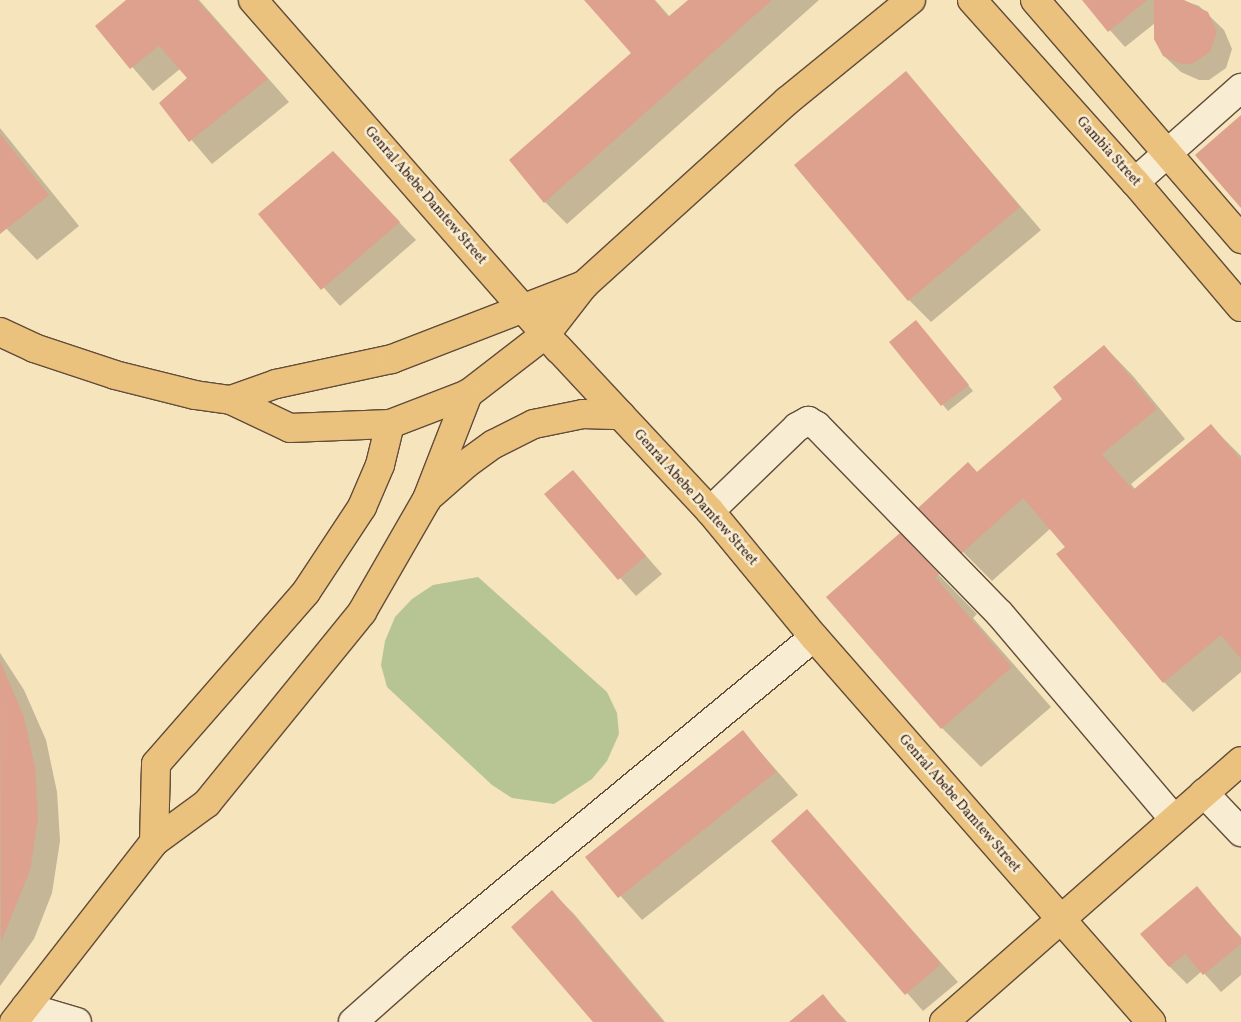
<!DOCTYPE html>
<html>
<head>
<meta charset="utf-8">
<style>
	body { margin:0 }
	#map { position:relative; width:1241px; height:1022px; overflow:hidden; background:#f5e4bc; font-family:Vollkorn,serif }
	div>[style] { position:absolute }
	.green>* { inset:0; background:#b7c594 }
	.shadow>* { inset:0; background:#0003 }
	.building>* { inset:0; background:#dea18e }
	.roads { filter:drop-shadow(1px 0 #624c3a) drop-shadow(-1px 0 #624c3a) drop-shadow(0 1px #624c3a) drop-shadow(0 -1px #624c3a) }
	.minor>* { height:28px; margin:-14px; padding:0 14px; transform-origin:14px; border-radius:14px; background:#f8edd3 }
	.major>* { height:28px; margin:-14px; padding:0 14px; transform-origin:14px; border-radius:14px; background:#eac27e }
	span { translate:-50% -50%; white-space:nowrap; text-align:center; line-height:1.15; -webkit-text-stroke:5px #f8edd3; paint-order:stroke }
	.street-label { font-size:14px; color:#31190f }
</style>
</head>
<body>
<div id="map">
	<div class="green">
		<i style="clip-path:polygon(478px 577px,607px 692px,617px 713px,619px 734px,607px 761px,592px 779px,554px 804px,512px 798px,492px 785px,387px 687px,381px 665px,385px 641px,395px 617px,412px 599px,433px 585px)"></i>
	</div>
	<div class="shadow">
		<i style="clip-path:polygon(128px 0,199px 0,289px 102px,212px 164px,161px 104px,188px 78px,180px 69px,153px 91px,97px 26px)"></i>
		<i style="clip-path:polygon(586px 0,655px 0,670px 17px,690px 0,819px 0,567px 224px,545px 202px,633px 53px)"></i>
		<i style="clip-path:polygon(1083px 0,1182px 0,1199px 6px,1224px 30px,1232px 49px,1226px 68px,1209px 80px,1199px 80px,1181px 72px,1164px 56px,1155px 23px,1125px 47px)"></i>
		<i style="clip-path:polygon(906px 73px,1041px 230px,931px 322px,909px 300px)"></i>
		<i style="clip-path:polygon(0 128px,79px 226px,37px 260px,0 222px)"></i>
		<i style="clip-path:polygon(333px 152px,416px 240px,340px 306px,260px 215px)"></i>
		<i style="clip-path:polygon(921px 327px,973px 391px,948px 411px,891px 342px)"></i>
		<i style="clip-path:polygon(1104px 346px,1133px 376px,1185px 439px,1131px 484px,1135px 489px,1211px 426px,1241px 456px,1241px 672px,1193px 712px,1164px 682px,1057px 554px,1066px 547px,1051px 528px,992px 581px,963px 552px,977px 473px,1064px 399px)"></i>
		<i style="clip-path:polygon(572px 471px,662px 574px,636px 596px,546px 494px)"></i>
		<i style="clip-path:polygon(900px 535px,977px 614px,973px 618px,1051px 707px,981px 767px,942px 728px)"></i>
		<i style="clip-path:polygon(0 653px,24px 690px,46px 740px,57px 792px,60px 841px,52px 893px,34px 939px,0 986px)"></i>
		<i style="clip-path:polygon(743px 732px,798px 795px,642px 920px,586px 857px)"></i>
		<i style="clip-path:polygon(807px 811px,958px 982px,923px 1011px,773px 841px)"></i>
		<i style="clip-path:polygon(1197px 888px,1241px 937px,1241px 975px,1221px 992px,1202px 971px,1187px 984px,1169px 966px)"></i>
		<i style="clip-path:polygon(552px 892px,574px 914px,665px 1022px,594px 1022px)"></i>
		<i style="clip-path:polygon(823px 996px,847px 1022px,791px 1022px)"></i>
	</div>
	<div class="building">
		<i style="clip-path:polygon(126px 0,197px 0,268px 79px,189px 142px,159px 103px,187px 78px,159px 46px,130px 69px,95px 26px)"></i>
		<i style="clip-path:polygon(584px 0,654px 0,668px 17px,688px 0,772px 0,544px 203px,509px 160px,631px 53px)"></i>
		<i style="clip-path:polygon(1082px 0,1147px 0,1108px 32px)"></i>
		<i style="clip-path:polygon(1154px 0,1184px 0,1208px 12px,1217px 32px,1210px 52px,1192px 64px,1181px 64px,1163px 56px,1154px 39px)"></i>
		<i style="clip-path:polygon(906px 71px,1020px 207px,908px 301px,794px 165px)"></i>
		<i style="clip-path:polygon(1241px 115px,1241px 208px,1195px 155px)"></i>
		<i style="clip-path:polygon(0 134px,49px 195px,0 234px)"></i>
		<i style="clip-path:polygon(333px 151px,400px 222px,321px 290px,258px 214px)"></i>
		<i style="clip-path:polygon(916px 320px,969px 385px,941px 406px,889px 342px)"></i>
		<i style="clip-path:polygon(1104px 345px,1157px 409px,1102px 454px,1133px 490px,1211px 424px,1241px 460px,1241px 659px,1221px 635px,1163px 683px,1056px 554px,1065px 547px,1023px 498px,962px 553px,918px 508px,968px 462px,977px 472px,1062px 399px,1053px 387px)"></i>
		<i style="clip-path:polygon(573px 470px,646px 556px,618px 580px,544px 494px)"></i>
		<i style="clip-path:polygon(900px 533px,939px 574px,935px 577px,1012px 667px,941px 729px,826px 597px)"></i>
		<i style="clip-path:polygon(0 661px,24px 717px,35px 768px,38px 818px,30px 870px,1px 942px)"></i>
		<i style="clip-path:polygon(743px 730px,776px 772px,618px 898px,585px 857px)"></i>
		<i style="clip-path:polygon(807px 809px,941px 964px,905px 995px,771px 841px)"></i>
		<i style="clip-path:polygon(1197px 886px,1241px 939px,1241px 944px,1203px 975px,1185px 954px,1169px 967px,1140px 934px)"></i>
		<i style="clip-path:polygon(552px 890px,663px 1022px,593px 1022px,511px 927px)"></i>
		<i style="clip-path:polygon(823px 994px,845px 1022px,789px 1022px)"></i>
	</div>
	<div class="roads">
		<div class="minor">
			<i style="left:1135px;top:182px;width:142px;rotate:-41.6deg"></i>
			<i style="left:710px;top:511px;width:121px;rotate:-44deg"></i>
			<i style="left:797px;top:427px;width:13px;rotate:-29deg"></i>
			<i style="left:808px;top:421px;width:10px;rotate:29deg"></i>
			<i style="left:817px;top:426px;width:262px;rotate:45.8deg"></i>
			<i style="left:1000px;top:614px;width:269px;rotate:49.7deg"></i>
			<i style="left:1204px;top:793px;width:54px;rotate:46.5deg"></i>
			<i style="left:26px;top:1007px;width:53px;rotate:16.4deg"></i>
			<i style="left:353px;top:1022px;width:84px;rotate:-41.6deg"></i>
			<i style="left:416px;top:966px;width:516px;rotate:-39.58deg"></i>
		</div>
		<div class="major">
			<i style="left:253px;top:0;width:464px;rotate:48.8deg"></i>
			<i style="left:559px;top:349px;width:221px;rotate:47deg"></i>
			<i style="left:710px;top:511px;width:163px;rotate:50.5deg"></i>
			<i style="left:814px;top:637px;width:512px;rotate:48.8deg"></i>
			<i style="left:972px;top:0;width:244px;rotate:48.2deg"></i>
			<i style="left:1135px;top:182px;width:164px;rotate:49.7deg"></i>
			<i style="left:1035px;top:0;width:316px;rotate:49.2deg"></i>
			<i style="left:0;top:332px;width:38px;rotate:25deg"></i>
			<i style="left:34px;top:348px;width:85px;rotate:18.4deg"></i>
			<i style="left:115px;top:375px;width:82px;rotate:14deg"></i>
			<i style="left:195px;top:395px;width:36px;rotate:8deg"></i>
			<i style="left:231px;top:400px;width:65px;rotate:25.4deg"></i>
			<i style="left:290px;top:428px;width:100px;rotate:-2.3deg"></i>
			<i style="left:390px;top:424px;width:84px;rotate:-21deg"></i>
			<i style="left:468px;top:394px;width:98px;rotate:-37.6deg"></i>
			<i style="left:546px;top:334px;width:62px;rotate:-52.2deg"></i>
			<i style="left:584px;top:285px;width:274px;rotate:-42.2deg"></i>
			<i style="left:787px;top:101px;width:160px;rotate:-39.2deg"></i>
			<i style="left:231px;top:400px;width:48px;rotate:-19.6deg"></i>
			<i style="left:276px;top:384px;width:119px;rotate:-12.2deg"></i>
			<i style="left:392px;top:359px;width:206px;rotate:-21.1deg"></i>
			<i style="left:432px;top:494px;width:45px;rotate:-41.4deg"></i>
			<i style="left:466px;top:464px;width:34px;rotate:-36deg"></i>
			<i style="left:494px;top:444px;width:45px;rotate:-26.6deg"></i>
			<i style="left:534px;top:424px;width:50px;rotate:-11.5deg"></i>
			<i style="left:583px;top:414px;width:38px;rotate:2deg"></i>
			<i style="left:154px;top:842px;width:78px;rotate:-88.5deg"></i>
			<i style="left:156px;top:764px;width:228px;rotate:-48.9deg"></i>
			<i style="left:306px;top:592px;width:102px;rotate:-56.6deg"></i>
			<i style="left:362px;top:507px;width:46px;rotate:-66.8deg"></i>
			<i style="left:380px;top:465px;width:42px;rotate:-76.3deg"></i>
			<i style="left:14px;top:1022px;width:228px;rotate:-52.1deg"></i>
			<i style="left:154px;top:842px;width:66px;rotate:-36.3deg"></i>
			<i style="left:207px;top:803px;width:246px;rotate:-50.9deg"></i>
			<i style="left:362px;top:612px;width:130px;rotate:-60.1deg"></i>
			<i style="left:427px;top:499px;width:113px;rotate:-68.7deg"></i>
			<i style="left:944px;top:1022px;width:395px;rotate:-41.3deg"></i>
		</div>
	</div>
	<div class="street-label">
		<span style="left:1108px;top:152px;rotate:48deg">Gambia Street</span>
		<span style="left:425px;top:196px;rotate:49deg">Genral Abebe Damtew Street</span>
		<span style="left:695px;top:498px;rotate:48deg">Genral Abebe Damtew Street</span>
		<span style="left:959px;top:804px;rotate:49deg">Genral Abebe Damtew Street</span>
	</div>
</div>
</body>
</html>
